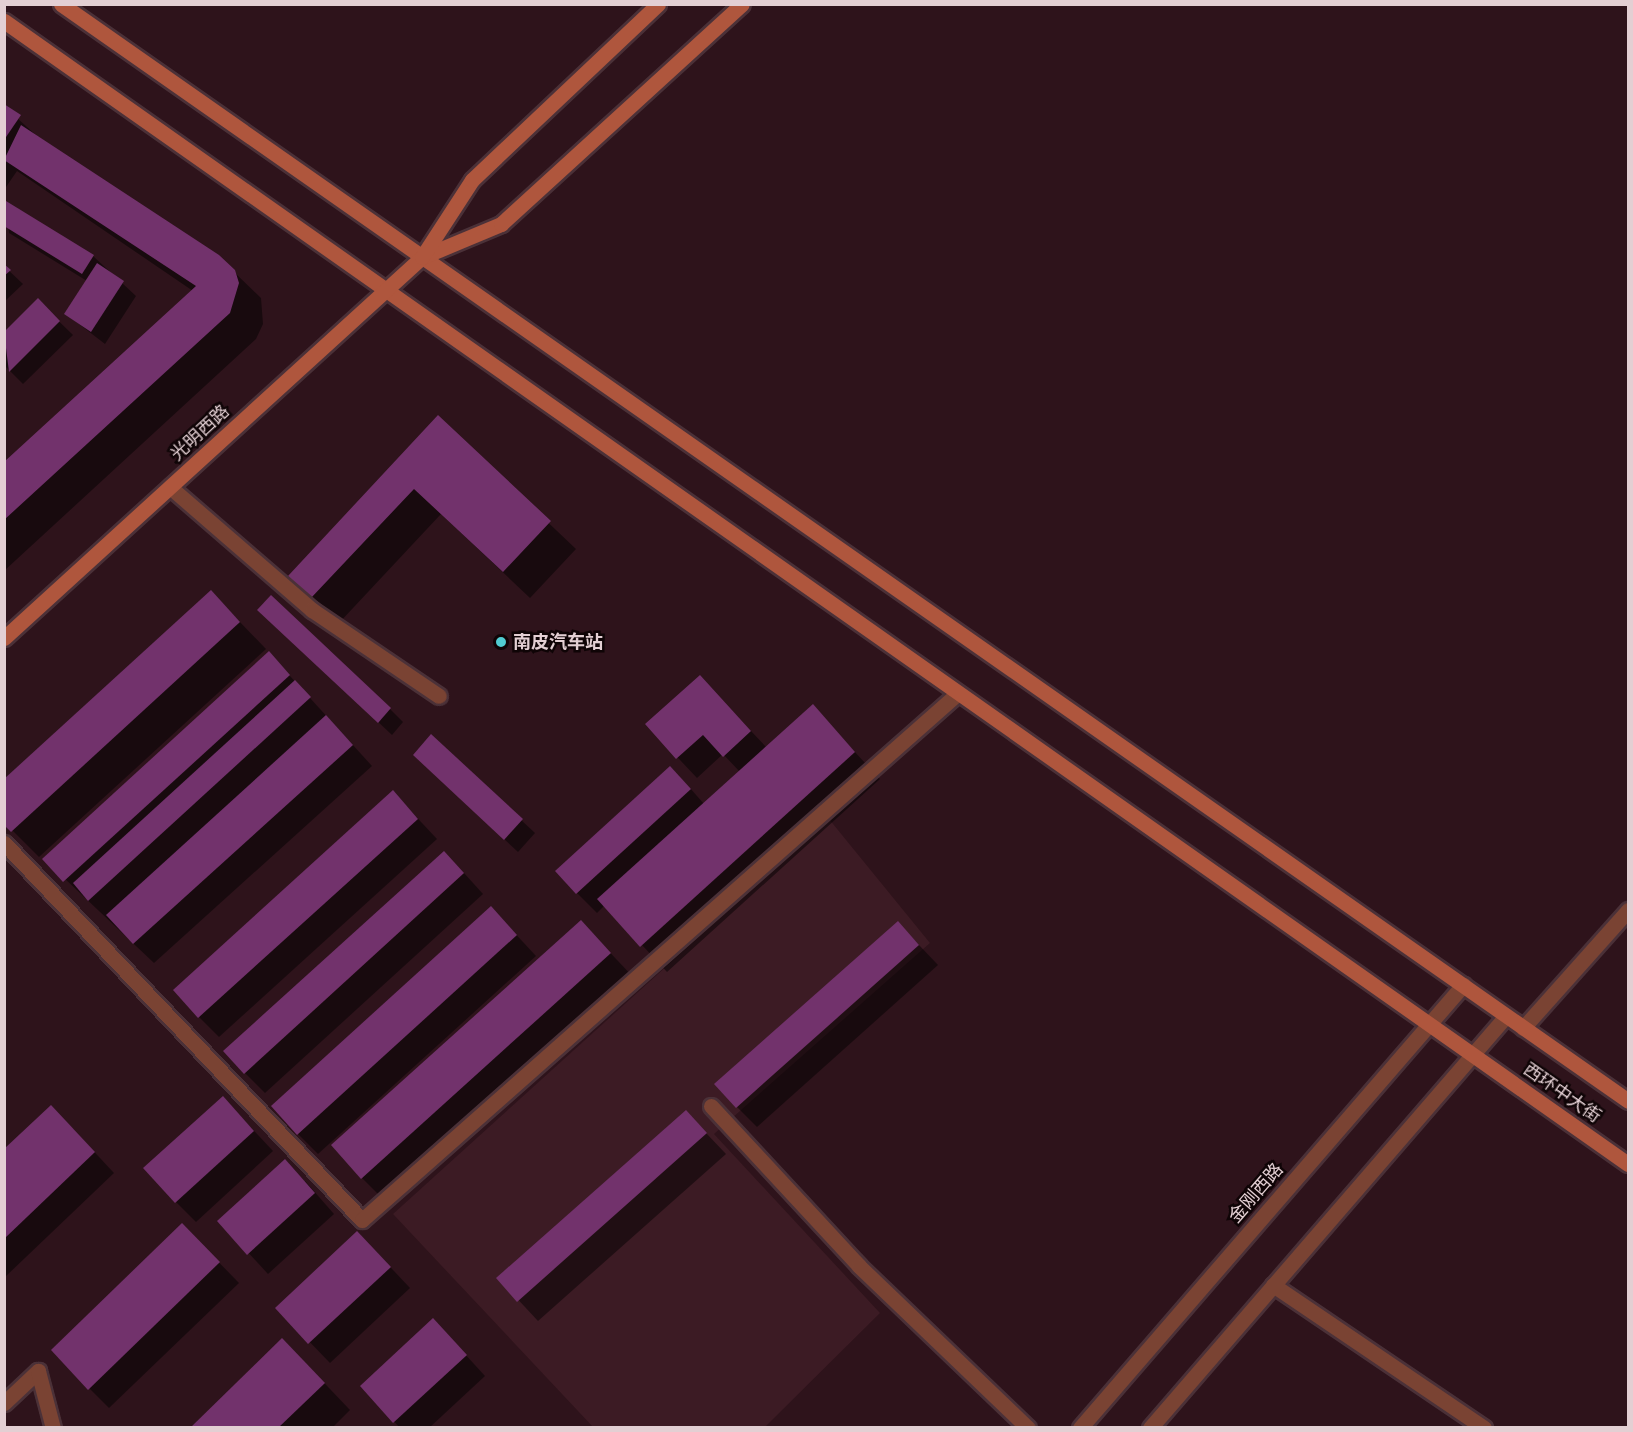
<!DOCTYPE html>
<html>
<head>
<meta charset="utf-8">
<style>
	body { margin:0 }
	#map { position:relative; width:1633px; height:1432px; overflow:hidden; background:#2e131b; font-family:Signika,"Noto Sans SC",sans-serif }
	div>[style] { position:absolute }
	.built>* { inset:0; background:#3c1b24 }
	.shadow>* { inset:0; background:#0007 }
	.building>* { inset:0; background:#72326c }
	.roads { filter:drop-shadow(2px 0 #4b3138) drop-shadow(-2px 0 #4b3138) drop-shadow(0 2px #4b3138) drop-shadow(0 -2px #4b3138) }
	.service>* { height:15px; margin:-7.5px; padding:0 7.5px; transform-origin:7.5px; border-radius:7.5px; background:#7a4333 }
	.minor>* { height:15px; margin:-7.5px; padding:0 7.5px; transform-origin:7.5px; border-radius:7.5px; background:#7a4333 }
	.tertiary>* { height:15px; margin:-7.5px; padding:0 7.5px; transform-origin:7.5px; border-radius:7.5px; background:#7a4333 }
	.secondary>* { height:15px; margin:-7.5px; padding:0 7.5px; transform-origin:7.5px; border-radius:7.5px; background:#af563d }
	.dots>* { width:16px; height:16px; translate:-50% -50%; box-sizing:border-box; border:3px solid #0f0406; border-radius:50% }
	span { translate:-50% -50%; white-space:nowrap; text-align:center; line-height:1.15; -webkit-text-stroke:5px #0f0406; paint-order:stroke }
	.street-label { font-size:18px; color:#e3cfd3 }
	.poi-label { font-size:18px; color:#e3cfd3; font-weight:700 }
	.left { translate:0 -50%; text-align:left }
	.frame { position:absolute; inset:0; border:6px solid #e3cfd3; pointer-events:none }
</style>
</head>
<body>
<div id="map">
	<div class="built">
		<i style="clip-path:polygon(829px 819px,930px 943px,714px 1134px,880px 1313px,765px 1427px,593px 1427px,393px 1214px)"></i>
	</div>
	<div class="shadow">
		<i style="clip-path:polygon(4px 106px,39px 138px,234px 272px,261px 298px,263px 324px,256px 339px,4px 571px,4px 464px,193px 291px,17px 171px,4px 190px)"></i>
		<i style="clip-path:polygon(6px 203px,93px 256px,136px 296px,105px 344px,66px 314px,87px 281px,9px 233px)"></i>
		<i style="clip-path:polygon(4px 266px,23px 284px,4px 302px)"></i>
		<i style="clip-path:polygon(38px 301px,73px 335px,23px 384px,4px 365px,4px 334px)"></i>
		<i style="clip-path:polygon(438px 418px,576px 549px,530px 598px,441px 514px,339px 623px,290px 576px)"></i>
		<i style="clip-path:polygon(211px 592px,266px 649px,39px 857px,4px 822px)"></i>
		<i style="clip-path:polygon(273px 623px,390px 709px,403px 722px,392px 735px)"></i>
		<i style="clip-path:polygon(269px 653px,372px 766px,154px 963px,44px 859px)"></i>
		<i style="clip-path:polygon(700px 677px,767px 748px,812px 706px,880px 779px,667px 972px,605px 905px,597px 913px,577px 893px,690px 788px,704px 804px,740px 772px,723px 754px,697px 778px,647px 725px)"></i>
		<i style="clip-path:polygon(431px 736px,535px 833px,518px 852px,428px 768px)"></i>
		<i style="clip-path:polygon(393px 792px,437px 839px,219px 1037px,199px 1017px)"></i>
		<i style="clip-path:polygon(464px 873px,483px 894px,265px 1093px,245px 1073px)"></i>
		<i style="clip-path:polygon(581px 922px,636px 980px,388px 1204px,362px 1178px)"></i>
		<i style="clip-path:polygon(898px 923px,938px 965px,757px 1127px,737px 1107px)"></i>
		<i style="clip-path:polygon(510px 928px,536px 956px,318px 1154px,298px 1134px)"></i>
		<i style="clip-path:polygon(223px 1098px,273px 1151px,196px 1222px,176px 1202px)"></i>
		<i style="clip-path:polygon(686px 1112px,726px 1154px,538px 1321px,498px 1278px)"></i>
		<i style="clip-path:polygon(71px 1127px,114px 1173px,4px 1278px,4px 1151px)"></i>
		<i style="clip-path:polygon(305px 1181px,334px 1214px,268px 1274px,219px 1221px)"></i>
		<i style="clip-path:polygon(202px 1245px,239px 1283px,109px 1408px,89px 1388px)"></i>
		<i style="clip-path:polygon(377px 1253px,410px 1288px,330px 1363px,277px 1308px)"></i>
		<i style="clip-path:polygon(453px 1341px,485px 1376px,429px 1428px,400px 1428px,362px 1386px)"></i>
		<i style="clip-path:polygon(309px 1367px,350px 1410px,332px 1428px,192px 1428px)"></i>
	</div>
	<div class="building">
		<i style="clip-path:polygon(4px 104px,21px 115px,4px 140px)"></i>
		<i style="clip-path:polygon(21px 125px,219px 255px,235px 270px,239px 283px,230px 313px,4px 520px,4px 462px,196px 286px,4px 160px)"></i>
		<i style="clip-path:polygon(6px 201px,94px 255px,82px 274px,4px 226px)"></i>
		<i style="clip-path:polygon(97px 263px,124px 281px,91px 332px,64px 314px)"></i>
		<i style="clip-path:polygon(4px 264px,11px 270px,4px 276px)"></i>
		<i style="clip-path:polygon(38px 298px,60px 321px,9px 372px,4px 332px)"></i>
		<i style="clip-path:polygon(438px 415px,551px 521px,503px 572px,414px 489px,311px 598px,288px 576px)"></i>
		<i style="clip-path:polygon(211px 590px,240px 622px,11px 832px,4px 825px,4px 779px)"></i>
		<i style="clip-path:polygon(271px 595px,391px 708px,378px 723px,257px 610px)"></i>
		<i style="clip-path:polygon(269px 651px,290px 675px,63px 882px,42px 859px)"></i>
		<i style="clip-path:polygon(700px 675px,751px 731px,723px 757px,703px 735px,676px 759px,645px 724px)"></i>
		<i style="clip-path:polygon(295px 680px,311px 697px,88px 901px,73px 883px)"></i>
		<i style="clip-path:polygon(813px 704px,855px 752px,640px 947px,597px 899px)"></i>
		<i style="clip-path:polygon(326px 715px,353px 745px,133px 944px,106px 915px)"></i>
		<i style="clip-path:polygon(431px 734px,523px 819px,504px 840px,413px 755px)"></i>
		<i style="clip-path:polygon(670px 766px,691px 789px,576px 894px,555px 871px)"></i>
		<i style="clip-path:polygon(393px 790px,418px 819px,198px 1018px,173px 990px)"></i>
		<i style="clip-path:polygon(444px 851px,464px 873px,244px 1074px,223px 1051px)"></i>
		<i style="clip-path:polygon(491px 906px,517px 935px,297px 1135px,271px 1106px)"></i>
		<i style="clip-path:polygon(581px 920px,611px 953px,361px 1179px,331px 1145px)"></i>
		<i style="clip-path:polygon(898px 921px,919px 945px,736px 1108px,714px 1084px)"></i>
		<i style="clip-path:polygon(223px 1096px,254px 1131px,175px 1203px,143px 1168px)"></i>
		<i style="clip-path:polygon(51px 1105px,95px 1152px,4px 1239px,4px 1149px)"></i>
		<i style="clip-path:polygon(686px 1110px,707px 1133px,517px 1302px,496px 1278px)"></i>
		<i style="clip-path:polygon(285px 1159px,315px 1193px,247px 1255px,217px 1221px)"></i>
		<i style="clip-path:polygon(182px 1223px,220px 1262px,88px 1390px,51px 1350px)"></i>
		<i style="clip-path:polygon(357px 1231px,391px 1267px,308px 1344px,275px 1308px)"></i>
		<i style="clip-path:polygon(433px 1318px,467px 1355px,393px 1423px,360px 1386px)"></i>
		<i style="clip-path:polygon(282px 1338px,325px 1383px,278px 1428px,190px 1428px)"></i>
	</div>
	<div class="roads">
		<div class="service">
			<i style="left:170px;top:487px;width:188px;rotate:40.9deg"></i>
			<i style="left:312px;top:610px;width:153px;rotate:34.1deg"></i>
			<i style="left:4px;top:1403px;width:47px;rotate:-43.3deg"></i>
			<i style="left:38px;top:1371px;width:59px;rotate:75.3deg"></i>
		</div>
		<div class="minor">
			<i style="left:4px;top:843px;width:520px;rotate:46.48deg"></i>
			<i style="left:362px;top:1220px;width:794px;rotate:-41.48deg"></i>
			<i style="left:1523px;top:1028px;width:158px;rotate:-48.3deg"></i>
			<i style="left:711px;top:1106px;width:218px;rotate:47.2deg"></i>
			<i style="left:859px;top:1266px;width:234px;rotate:43.8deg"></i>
			<i style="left:1273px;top:1285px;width:255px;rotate:34.1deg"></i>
		</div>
		<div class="tertiary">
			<i style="left:1080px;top:1428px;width:586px;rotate:-49.15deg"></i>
			<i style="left:1150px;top:1428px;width:544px;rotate:-49.17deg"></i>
		</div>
		<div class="secondary">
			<i style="left:61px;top:4px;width:1913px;rotate:34.99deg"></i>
			<i style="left:4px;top:21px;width:1986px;rotate:35.14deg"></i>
			<i style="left:422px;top:257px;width:86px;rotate:-22.7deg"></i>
			<i style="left:501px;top:224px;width:326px;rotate:-42.4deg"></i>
			<i style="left:4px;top:638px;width:566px;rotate:-42.35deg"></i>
			<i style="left:422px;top:257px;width:92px;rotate:-57deg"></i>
			<i style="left:472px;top:180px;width:256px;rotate:-43.4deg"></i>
		</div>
	</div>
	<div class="dots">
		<i style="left:501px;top:642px;background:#51ccd2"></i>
	</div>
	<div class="street-label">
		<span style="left:200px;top:433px;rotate:-43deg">光明西路</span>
		<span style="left:1562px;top:1093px;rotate:35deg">西环中大街</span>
		<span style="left:1256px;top:1193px;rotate:-49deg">金刚西路</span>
	</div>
	<div class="poi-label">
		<span class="left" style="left:513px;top:642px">南皮汽车站</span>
	</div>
	<div class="frame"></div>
</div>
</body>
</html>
